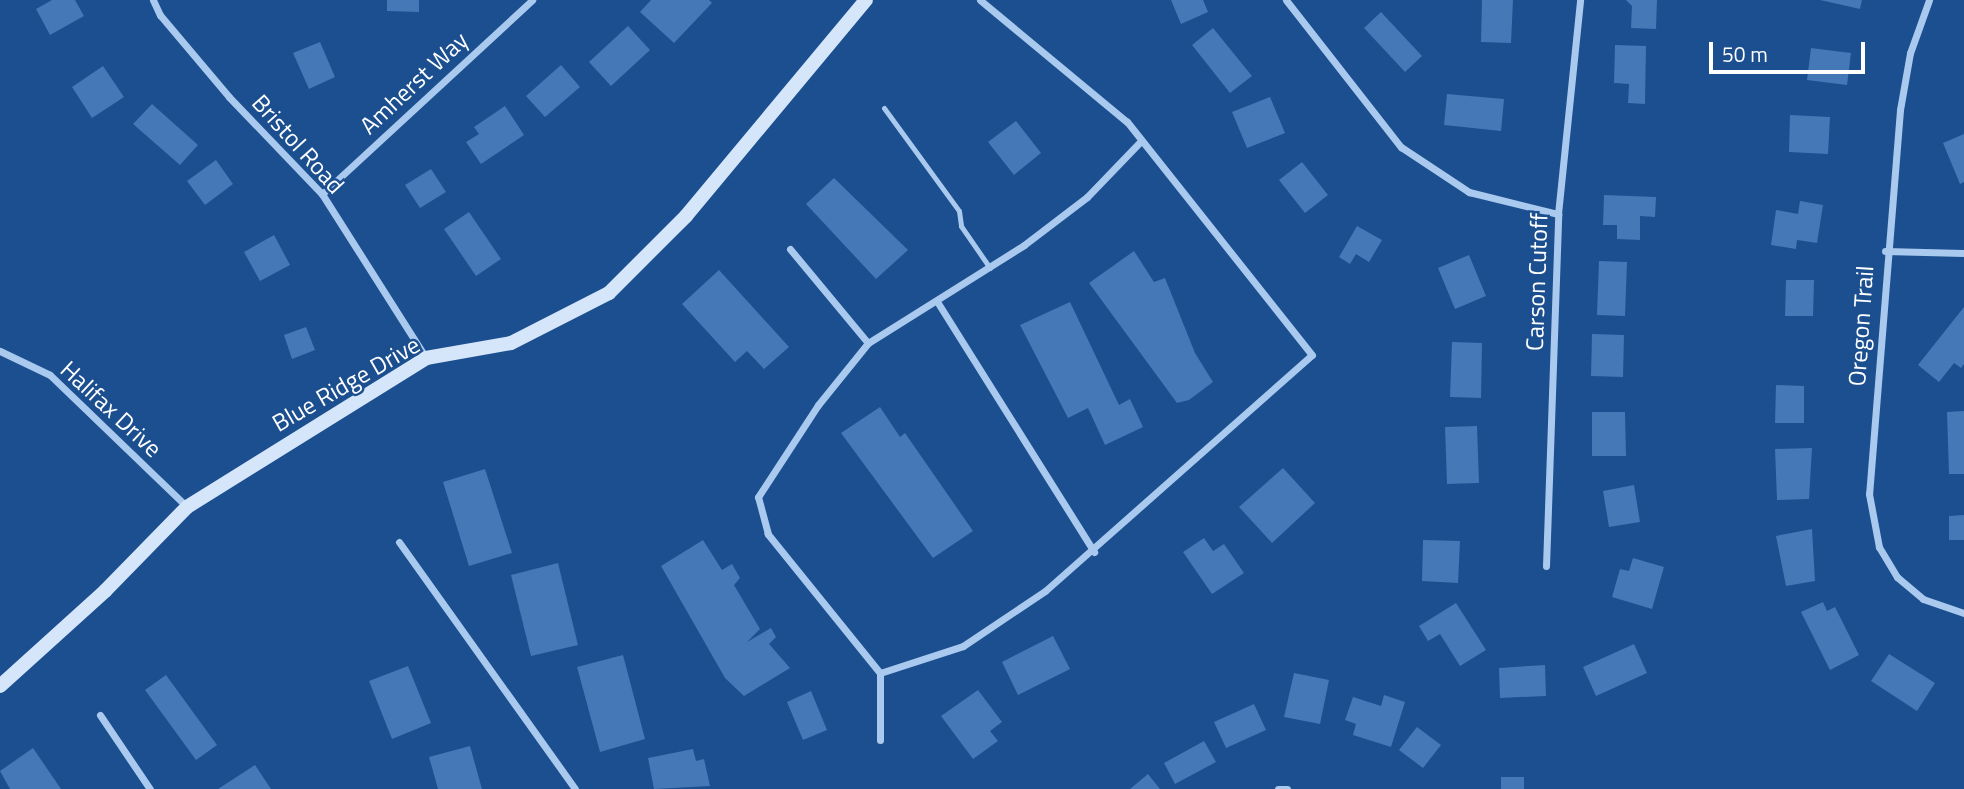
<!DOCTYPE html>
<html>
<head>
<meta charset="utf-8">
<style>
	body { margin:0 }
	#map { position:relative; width:1964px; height:789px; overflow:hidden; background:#1b4f8f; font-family:"Titillium Web",sans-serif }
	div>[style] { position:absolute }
	.building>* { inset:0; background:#4478b7 }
	.lane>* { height:5px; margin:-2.5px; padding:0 2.5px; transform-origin:2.5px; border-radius:2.5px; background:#a9c9ee }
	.street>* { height:7px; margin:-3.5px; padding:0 3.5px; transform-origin:3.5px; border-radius:3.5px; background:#a9c9ee }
	.secondary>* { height:14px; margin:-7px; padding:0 7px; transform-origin:7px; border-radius:7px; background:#d6e6fa }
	span { translate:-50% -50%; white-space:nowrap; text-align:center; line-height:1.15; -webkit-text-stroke:5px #1b4f8f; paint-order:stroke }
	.street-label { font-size:24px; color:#fff }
	.scale { position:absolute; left:1709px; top:42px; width:156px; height:32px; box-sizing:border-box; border:4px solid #fff; border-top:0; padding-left:9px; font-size:21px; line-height:24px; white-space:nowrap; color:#fff; -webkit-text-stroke:5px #1b4f8f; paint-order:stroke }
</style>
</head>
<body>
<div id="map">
	<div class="building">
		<i style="clip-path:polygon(52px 0,75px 0,84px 16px,50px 35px,36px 9px)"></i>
		<i style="clip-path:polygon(387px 0,419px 0,419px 12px,387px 11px)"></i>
		<i style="clip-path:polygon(651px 0,709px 0,712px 3px,674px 43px,640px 12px)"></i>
		<i style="clip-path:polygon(1171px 0,1203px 0,1208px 12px,1181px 24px)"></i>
		<i style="clip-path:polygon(1482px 0,1513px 0,1511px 43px,1481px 42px)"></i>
		<i style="clip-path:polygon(1626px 0,1657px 0,1656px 29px,1631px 28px,1632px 6px)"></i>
		<i style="clip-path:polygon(1820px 0,1862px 0,1860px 9px)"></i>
		<i style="clip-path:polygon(1381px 12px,1422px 56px,1405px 72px,1364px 28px)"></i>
		<i style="clip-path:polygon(628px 26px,650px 50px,611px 86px,589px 62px)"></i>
		<i style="clip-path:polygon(1213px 28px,1252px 76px,1230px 93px,1192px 45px)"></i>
		<i style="clip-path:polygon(320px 42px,335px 77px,309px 89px,293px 53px)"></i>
		<i style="clip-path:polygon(1615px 45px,1646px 46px,1645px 104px,1628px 103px,1629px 84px,1614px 83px)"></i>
		<i style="clip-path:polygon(1811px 48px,1851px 53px,1847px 85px,1807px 80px)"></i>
		<i style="clip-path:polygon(561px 65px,580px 87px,545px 117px,526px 96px)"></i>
		<i style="clip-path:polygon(103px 66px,124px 97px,92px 118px,72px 87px)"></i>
		<i style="clip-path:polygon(1447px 94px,1504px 99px,1501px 131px,1444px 125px)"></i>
		<i style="clip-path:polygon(1270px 97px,1285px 133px,1247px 148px,1232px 112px)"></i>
		<i style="clip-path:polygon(152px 104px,198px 145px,180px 165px,133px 124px)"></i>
		<i style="clip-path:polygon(505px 106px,524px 135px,481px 164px,466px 142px,479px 134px,474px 127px)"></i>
		<i style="clip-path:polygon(1790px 115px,1830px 117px,1828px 154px,1789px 152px)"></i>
		<i style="clip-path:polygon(1016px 121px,1041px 153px,1014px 175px,988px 142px)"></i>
		<i style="clip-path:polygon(1964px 134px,1964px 182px,1960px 184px,1943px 143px)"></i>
		<i style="clip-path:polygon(216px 160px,233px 184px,205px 205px,187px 181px)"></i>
		<i style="clip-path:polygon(1302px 162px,1328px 195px,1305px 213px,1279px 180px)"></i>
		<i style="clip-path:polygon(431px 169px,446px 192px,420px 208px,405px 185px)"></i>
		<i style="clip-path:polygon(834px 178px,908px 250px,876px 279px,806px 204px)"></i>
		<i style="clip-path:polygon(1604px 195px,1656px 197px,1655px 217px,1640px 216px,1640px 240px,1617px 239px,1617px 225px,1603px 225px)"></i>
		<i style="clip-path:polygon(1800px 201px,1823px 205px,1817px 243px,1797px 240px,1796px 249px,1771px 245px,1776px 210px,1798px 214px)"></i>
		<i style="clip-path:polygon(469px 212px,501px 259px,476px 276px,444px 229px)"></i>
		<i style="clip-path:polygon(1357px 226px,1382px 240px,1369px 262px,1356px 254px,1350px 264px,1339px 257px)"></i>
		<i style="clip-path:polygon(274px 235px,290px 265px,260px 281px,244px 252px)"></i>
		<i style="clip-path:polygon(1134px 251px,1154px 282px,1165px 278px,1195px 353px,1213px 382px,1189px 400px,1177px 403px,1089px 283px)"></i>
		<i style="clip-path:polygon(1469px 255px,1486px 296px,1455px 309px,1438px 268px)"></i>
		<i style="clip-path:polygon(1599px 261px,1627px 262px,1625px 316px,1597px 315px)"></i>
		<i style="clip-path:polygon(719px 270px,789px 347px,764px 369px,747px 351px,735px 362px,682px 304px)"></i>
		<i style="clip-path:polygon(1786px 280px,1814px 280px,1813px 316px,1785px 316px)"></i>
		<i style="clip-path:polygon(1070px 302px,1119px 405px,1130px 399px,1143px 427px,1105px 445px,1088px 408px,1068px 418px,1020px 325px)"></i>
		<i style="clip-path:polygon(1964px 307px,1964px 364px,1961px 368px,1954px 363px,1939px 382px,1918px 365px)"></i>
		<i style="clip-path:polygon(306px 327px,315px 350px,292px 359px,284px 335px)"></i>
		<i style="clip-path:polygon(1592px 334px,1624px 335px,1623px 377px,1591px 376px)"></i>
		<i style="clip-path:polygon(1452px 342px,1482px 343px,1481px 398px,1450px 397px)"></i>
		<i style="clip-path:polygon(1776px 385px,1804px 386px,1804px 423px,1775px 423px)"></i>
		<i style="clip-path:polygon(880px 407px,900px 437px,905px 433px,973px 531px,933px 558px,841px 433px)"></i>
		<i style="clip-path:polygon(1964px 411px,1964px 474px,1949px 474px,1947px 412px)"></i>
		<i style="clip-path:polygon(1592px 412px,1625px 412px,1626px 456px,1592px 456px)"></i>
		<i style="clip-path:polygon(1477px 426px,1479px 483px,1447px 484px,1445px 427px)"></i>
		<i style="clip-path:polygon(1812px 448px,1809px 499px,1777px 500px,1775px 449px)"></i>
		<i style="clip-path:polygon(1283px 468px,1315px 503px,1272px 543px,1239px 507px)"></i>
		<i style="clip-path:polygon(485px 469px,512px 553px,469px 566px,443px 482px)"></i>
		<i style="clip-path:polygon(1634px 485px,1640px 522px,1609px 527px,1603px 491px)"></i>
		<i style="clip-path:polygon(1964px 515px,1964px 540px,1949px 540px,1949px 516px)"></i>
		<i style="clip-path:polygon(1812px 529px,1815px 581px,1786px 586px,1776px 536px)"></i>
		<i style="clip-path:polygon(1204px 538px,1213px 551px,1224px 544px,1244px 573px,1212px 594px,1183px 552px)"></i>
		<i style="clip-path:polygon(703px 540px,722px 570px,732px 564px,740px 578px,734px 585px,760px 629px,747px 642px,771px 628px,776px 637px,769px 644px,790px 668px,744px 696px,725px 678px,661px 566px)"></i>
		<i style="clip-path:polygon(1423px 540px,1460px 541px,1458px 583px,1422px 581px)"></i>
		<i style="clip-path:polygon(1633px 558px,1664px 567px,1652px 609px,1612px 597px,1620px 569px,1629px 571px)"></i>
		<i style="clip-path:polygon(558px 563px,578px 645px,531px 656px,511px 575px)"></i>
		<i style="clip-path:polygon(1823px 602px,1827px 611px,1835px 607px,1859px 655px,1830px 670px,1801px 612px)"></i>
		<i style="clip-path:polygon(1456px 603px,1486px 650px,1460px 666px,1440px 634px,1428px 641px,1419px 626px)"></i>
		<i style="clip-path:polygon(1053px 636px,1070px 669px,1018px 695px,1002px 662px)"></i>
		<i style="clip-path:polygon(1634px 644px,1647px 673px,1596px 696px,1583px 667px)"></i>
		<i style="clip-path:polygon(1889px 654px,1935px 683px,1917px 711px,1871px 681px)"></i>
		<i style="clip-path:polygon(623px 655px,645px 739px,600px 752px,577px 667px)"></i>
		<i style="clip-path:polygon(1545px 665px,1546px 696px,1500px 698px,1499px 668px)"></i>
		<i style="clip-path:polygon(408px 666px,431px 723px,392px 739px,369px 681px)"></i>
		<i style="clip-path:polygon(1294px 673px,1329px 680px,1320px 724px,1284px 717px)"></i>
		<i style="clip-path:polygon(166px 675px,217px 745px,196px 760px,145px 690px)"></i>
		<i style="clip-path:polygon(978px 690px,1002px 722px,990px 731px,998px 741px,973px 759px,941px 716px)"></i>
		<i style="clip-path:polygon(811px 691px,827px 730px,803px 740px,787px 702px)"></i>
		<i style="clip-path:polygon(1384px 695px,1405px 702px,1391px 747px,1353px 735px,1356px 724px,1345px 720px,1353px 697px,1381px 706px)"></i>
		<i style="clip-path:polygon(1254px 704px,1266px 730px,1226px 748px,1214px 722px)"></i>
		<i style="clip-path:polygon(1417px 727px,1441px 745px,1423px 768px,1399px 750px)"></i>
		<i style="clip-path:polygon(1204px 741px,1216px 762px,1175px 784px,1164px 763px)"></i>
		<i style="clip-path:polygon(470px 746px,482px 789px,438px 789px,429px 757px)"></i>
		<i style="clip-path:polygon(33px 748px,61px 789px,10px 789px,0 771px)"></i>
		<i style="clip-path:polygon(693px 749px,696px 761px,704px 759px,710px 786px,654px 789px,648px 758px)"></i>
		<i style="clip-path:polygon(255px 765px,271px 789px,218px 789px)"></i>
		<i style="clip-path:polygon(1148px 774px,1160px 789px,1130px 789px)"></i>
		<i style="clip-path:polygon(1501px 777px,1524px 777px,1524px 789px,1501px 789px)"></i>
	</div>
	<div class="lane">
		<i style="left:884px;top:108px;width:127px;rotate:53.9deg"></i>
		<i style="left:959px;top:211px;width:15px;rotate:82deg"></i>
		<i style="left:961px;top:226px;width:51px;rotate:55.4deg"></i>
	</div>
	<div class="street">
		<i style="left:153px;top:0;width:17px;rotate:65deg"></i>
		<i style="left:160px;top:15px;width:107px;rotate:49.9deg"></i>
		<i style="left:229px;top:97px;width:134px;rotate:46.2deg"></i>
		<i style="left:322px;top:194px;width:194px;rotate:57.6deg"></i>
		<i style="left:1286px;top:0;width:187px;rotate:52deg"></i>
		<i style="left:1401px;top:147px;width:82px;rotate:33.5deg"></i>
		<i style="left:1469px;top:192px;width:92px;rotate:13.9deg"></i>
		<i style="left:1929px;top:0;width:56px;rotate:109.7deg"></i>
		<i style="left:1910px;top:53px;width:58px;rotate:100deg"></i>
		<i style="left:1900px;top:110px;width:385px;rotate:94.6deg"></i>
		<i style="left:1869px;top:494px;width:54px;rotate:79.3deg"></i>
		<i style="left:1879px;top:547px;width:35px;rotate:59deg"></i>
		<i style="left:1897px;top:577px;width:34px;rotate:40deg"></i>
		<i style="left:1923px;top:599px;width:43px;rotate:18.9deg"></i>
		<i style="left:322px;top:194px;width:286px;rotate:-42.7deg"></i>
		<i style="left:790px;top:249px;width:122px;rotate:50.3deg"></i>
		<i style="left:1885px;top:251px;width:79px;rotate:1.5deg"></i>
		<i style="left:938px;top:303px;width:294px;rotate:57.9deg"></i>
		<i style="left:0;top:351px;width:55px;rotate:25.6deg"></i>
		<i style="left:50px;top:375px;width:190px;rotate:43.9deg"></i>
		<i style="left:399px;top:542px;width:303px;rotate:54.5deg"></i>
		<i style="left:1546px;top:566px;width:352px;rotate:-88deg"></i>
		<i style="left:1558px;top:214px;width:215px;rotate:-84.1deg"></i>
		<i style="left:880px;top:673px;width:87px;rotate:-18deg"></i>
		<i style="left:963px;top:646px;width:99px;rotate:-33.9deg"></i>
		<i style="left:1045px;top:591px;width:356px;rotate:-41.5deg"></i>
		<i style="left:1312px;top:355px;width:298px;rotate:-128.4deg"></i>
		<i style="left:1127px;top:122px;width:191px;rotate:-140.3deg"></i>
		<i style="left:100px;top:715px;width:89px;rotate:56deg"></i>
		<i style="left:880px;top:740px;width:67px;rotate:-90deg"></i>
		<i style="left:880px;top:673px;width:179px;rotate:-128.9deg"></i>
		<i style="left:768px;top:534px;width:38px;rotate:-105deg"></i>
		<i style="left:758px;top:497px;width:110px;rotate:-56.9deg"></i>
		<i style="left:818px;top:405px;width:80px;rotate:-51.1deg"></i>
		<i style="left:868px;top:343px;width:184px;rotate:-32.1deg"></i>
		<i style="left:1024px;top:245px;width:79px;rotate:-37.3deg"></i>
		<i style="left:1087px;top:197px;width:76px;rotate:-46.1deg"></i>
		<i style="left:1278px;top:789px;width:9px"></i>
	</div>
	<div class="secondary">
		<i style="left:0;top:686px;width:142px;rotate:-42.1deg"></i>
		<i style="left:105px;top:591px;width:117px;rotate:-45.7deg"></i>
		<i style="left:187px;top:507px;width:282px;rotate:-31.9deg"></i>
		<i style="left:426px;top:358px;width:86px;rotate:-10deg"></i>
		<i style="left:511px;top:343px;width:110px;rotate:-27deg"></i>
		<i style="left:609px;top:293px;width:109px;rotate:-45deg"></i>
		<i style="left:686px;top:216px;width:281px;rotate:-50.2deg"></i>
	</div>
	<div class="street-label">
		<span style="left:414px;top:83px;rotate:-43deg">Amherst Way</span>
		<span style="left:298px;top:144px;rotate:48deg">Bristol Road</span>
		<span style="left:1537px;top:282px;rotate:-88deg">Carson Cutoff</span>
		<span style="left:1861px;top:326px;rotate:-86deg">Oregon Trail</span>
		<span style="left:346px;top:384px;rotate:-30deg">Blue Ridge Drive</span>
		<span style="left:111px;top:409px;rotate:43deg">Halifax Drive</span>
	</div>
	<div class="scale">50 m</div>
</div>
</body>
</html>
